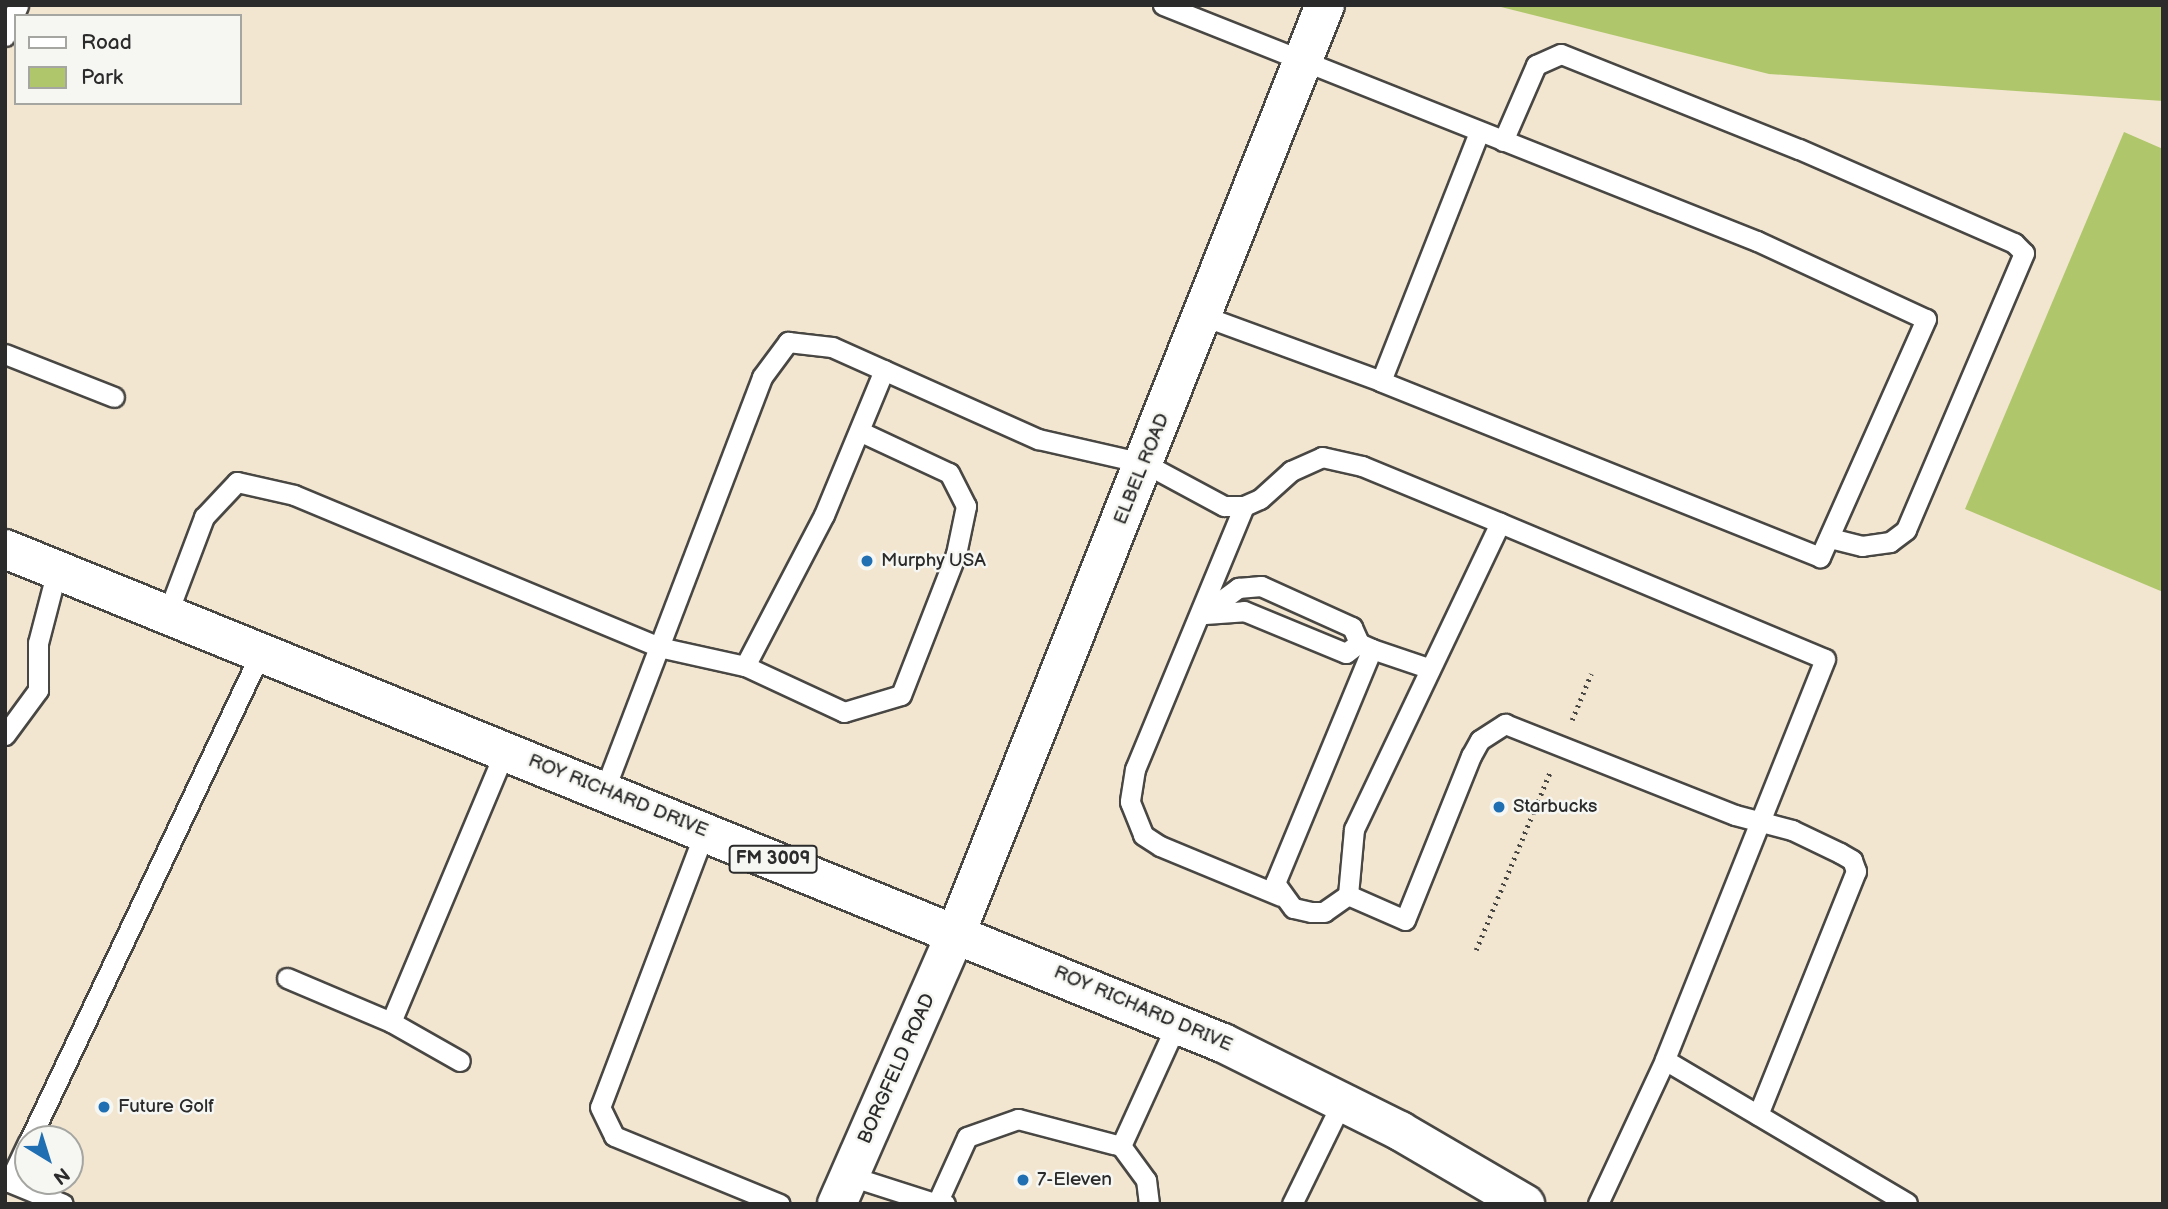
<!DOCTYPE html>
<html>
<head>
<meta charset="utf-8">
<style>
	body { margin:0 }
	#map { position:relative; width:2168px; height:1209px; overflow:hidden; background:#f2e6d1; font-family:"Balsamiq Sans",sans-serif }
	div>[style] { position:absolute }
	.green>* { inset:0; background:#afc66b }
	.path>* { height:4.5px; margin-top:-2.25px; transform-origin:0; background:repeating-linear-gradient(90deg,#494744 0 2px,transparent 0 7px) }
	.roads { filter:drop-shadow(2px 0 #494744) drop-shadow(-2px 0 #494744) drop-shadow(0 2px #494744) drop-shadow(0 -2px #494744) }
	.service>* { height:19px; margin:-9.5px; padding:0 9.5px; transform-origin:9.5px; border-radius:9.5px; background:#fff }
	.tertiary>* { height:38px; margin:-19px; padding:0 19px; transform-origin:19px; border-radius:19px; background:#fff }
	.primary>* { height:38px; margin:-19px; padding:0 19px; transform-origin:19px; border-radius:19px; background:#fff }
	.dots>* { width:19px; height:19px; translate:-50% -50%; box-sizing:border-box; border:4px solid #f6f6f2; border-radius:50% }
	span { translate:-50% -50%; white-space:nowrap; text-align:center; line-height:1.15; -webkit-text-stroke:5px #f6f6f2; paint-order:stroke }
	.shield-label span { padding:2px 5px; background:#f6f6f2; border:2px solid; border-radius:5px; -webkit-text-stroke-width:0 }
	.shield-label { font-size:18px; color:#2b2b2b; font-weight:700 }
	.street-label { font-size:19px; color:#2b2b2b }
	.poi-label { font-size:19px; color:#2b2b2b }
	.left { translate:0 -50%; text-align:left }
	.frame { position:absolute; inset:0; border:7px solid #2b2b2b; pointer-events:none }
	.legend { position:absolute; left:14px; top:14px; width:228px; height:91px; box-sizing:border-box; background:#f6f6f2; border:2px solid #a5a5a2; margin:0; padding:9px 12px; list-style:none; font-size:21px; color:#2b2b2b }
	.legend li { display:flex; align-items:center; gap:14px; height:35px }
	.legend b { width:35px; border:2px solid #a5a5a2 }
	.north { position:absolute; left:14px; top:1125px; width:70px; height:70px; box-sizing:border-box; background:#f6f6f2; border:2px solid #a5a5a2; border-radius:50%; rotate:142deg; font-size:19px; font-weight:700; line-height:28px; text-align:center; color:#2b2b2b }
	.north::after { content:''; display:block; margin:auto; width:24px; height:32px; background:#1f6fb2; clip-path:polygon(50% 0,100% 100%,50% 72%,0 100%) }
</style>
</head>
<body>
<div id="map">
	<div class="green">
		<i style="clip-path:polygon(1493px 5px,2163px 5px,2163px 101px,1769px 74px)"></i>
		<i style="clip-path:polygon(2124px 132px,2163px 149px,2163px 592px,1965px 509px)"></i>
	</div>
	<div class="path">
		<i style="left:1572px;top:720px;width:50px;rotate:-67.6deg"></i>
		<i style="left:1476px;top:950px;width:195px;rotate:-67.4deg"></i>
	</div>
	<div class="roads">
		<div class="service">
			<i style="left:1163px;top:5px;width:639px;rotate:21.67deg"></i>
			<i style="left:1757px;top:241px;width:186px;rotate:24.8deg"></i>
			<i style="left:1926px;top:319px;width:261px;rotate:114deg"></i>
			<i style="left:1820px;top:557px;width:473px;rotate:-158.2deg"></i>
			<i style="left:1381px;top:381px;width:189px;rotate:-159.9deg"></i>
			<i style="left:5px;top:36px;width:34px;rotate:-67deg"></i>
			<i style="left:1503px;top:141px;width:83px;rotate:-66.5deg"></i>
			<i style="left:1536px;top:65px;width:27px;rotate:-24deg"></i>
			<i style="left:1561px;top:54px;width:256px;rotate:21.8deg"></i>
			<i style="left:1799px;top:149px;width:235px;rotate:23.6deg"></i>
			<i style="left:2014px;top:243px;width:14px;rotate:45deg"></i>
			<i style="left:2024px;top:253px;width:301px;rotate:113.1deg"></i>
			<i style="left:1906px;top:530px;width:20px;rotate:143deg"></i>
			<i style="left:1890px;top:542px;width:28px;rotate:172deg"></i>
			<i style="left:1862px;top:546px;width:34px;rotate:-166deg"></i>
			<i style="left:5px;top:354px;width:117px;rotate:21.5deg"></i>
			<i style="left:1381px;top:381px;width:268px;rotate:-68.5deg"></i>
			<i style="left:1244px;top:506px;width:285px;rotate:112.5deg"></i>
			<i style="left:1135px;top:769px;width:33px;rotate:99deg"></i>
			<i style="left:1130px;top:802px;width:35px;rotate:68deg"></i>
			<i style="left:1143px;top:835px;width:20px;rotate:33deg"></i>
			<i style="left:1160px;top:846px;width:131px;rotate:22.5deg"></i>
			<i style="left:1500px;top:523px;width:339px;rotate:115.5deg"></i>
			<i style="left:1354px;top:829px;width:66px;rotate:95.2deg"></i>
			<i style="left:1348px;top:895px;width:62px;rotate:23.7deg"></i>
			<i style="left:1405px;top:920px;width:177px;rotate:-68.1deg"></i>
			<i style="left:1471px;top:756px;width:18px;rotate:-61deg"></i>
			<i style="left:1480px;top:740px;width:30px;rotate:-33deg"></i>
			<i style="left:1505px;top:724px;width:247px;rotate:21.6deg"></i>
			<i style="left:1735px;top:815px;width:59px;rotate:14.7deg"></i>
			<i style="left:1792px;top:830px;width:53px;rotate:25.6deg"></i>
			<i style="left:1840px;top:853px;width:14px;rotate:30deg"></i>
			<i style="left:1852px;top:860px;width:12px;rotate:70deg"></i>
			<i style="left:1856px;top:871px;width:263px;rotate:111.9deg"></i>
			<i style="left:1203px;top:614px;width:44px;rotate:-36.6deg"></i>
			<i style="left:1238px;top:588px;width:23px;rotate:-5deg"></i>
			<i style="left:1261px;top:586px;width:100px;rotate:24.3deg"></i>
			<i style="left:1352px;top:627px;width:17px;rotate:66deg"></i>
			<i style="left:1359px;top:643px;width:14px;rotate:25deg"></i>
			<i style="left:1205px;top:614px;width:39px;rotate:-4deg"></i>
			<i style="left:1244px;top:611px;width:110px;rotate:22.4deg"></i>
			<i style="left:1346px;top:653px;width:16px;rotate:-38deg"></i>
			<i style="left:167px;top:615px;width:105px;rotate:-69.3deg"></i>
			<i style="left:204px;top:517px;width:48px;rotate:-46.7deg"></i>
			<i style="left:237px;top:482px;width:58px;rotate:12.8deg"></i>
			<i style="left:294px;top:495px;width:395px;rotate:22.6deg"></i>
			<i style="left:659px;top:647px;width:88px;rotate:12.5deg"></i>
			<i style="left:745px;top:666px;width:170px;rotate:-62.4deg"></i>
			<i style="left:824px;top:515px;width:157px;rotate:-67.5deg"></i>
			<i style="left:745px;top:666px;width:109px;rotate:24.9deg"></i>
			<i style="left:844px;top:712px;width:59px;rotate:-16.6deg"></i>
			<i style="left:901px;top:695px;width:151px;rotate:-68.7deg"></i>
			<i style="left:956px;top:554px;width:49px;rotate:-78.2deg"></i>
			<i style="left:966px;top:506px;width:37px;rotate:-117deg"></i>
			<i style="left:949px;top:473px;width:99px;rotate:-155deg"></i>
			<i style="left:5px;top:735px;width:56px;rotate:-53.7deg"></i>
			<i style="left:38px;top:690px;width:47px;rotate:-90deg"></i>
			<i style="left:38px;top:643px;width:75px;rotate:-75.4deg"></i>
			<i style="left:604px;top:791px;width:443px;rotate:-69.1deg"></i>
			<i style="left:762px;top:377px;width:44px;rotate:-53.4deg"></i>
			<i style="left:788px;top:342px;width:44px;rotate:6.5deg"></i>
			<i style="left:832px;top:347px;width:226px;rotate:24.1deg"></i>
			<i style="left:1038px;top:439px;width:109px;rotate:12.8deg"></i>
			<i style="left:1144px;top:463px;width:91px;rotate:28.3deg"></i>
			<i style="left:1224px;top:506px;width:20px"></i>
			<i style="left:1244px;top:506px;width:17px;rotate:-24deg"></i>
			<i style="left:1260px;top:499px;width:42px;rotate:-42.1deg"></i>
			<i style="left:1291px;top:471px;width:34px;rotate:-24deg"></i>
			<i style="left:1322px;top:457px;width:41px;rotate:12.7deg"></i>
			<i style="left:1362px;top:466px;width:149px;rotate:22.4deg"></i>
			<i style="left:1500px;top:523px;width:352px;rotate:22.7deg"></i>
			<i style="left:1825px;top:659px;width:432px;rotate:111.8deg"></i>
			<i style="left:1665px;top:1060px;width:159px;rotate:115deg"></i>
			<i style="left:705px;top:831px;width:295px;rotate:110.8deg"></i>
			<i style="left:600px;top:1107px;width:32px;rotate:64deg"></i>
			<i style="left:614px;top:1136px;width:179px;rotate:22.3deg"></i>
			<i style="left:1348px;top:895px;width:29px;rotate:145deg"></i>
			<i style="left:1324px;top:912px;width:13px;rotate:180deg"></i>
			<i style="left:1311px;top:912px;width:18px;rotate:-167deg"></i>
			<i style="left:1293px;top:908px;width:31px;rotate:-126deg"></i>
			<i style="left:1275px;top:883px;width:253px;rotate:-67.5deg"></i>
			<i style="left:1372px;top:649px;width:59px;rotate:18.7deg"></i>
			<i style="left:287px;top:978px;width:113px;rotate:22.9deg"></i>
			<i style="left:391px;top:1022px;width:294px;rotate:-67.2deg"></i>
			<i style="left:391px;top:1022px;width:79px;rotate:29.5deg"></i>
			<i style="left:1665px;top:1060px;width:281px;rotate:30.6deg"></i>
			<i style="left:30px;top:1139px;width:539px;rotate:-64.62deg"></i>
			<i style="left:28px;top:1142px;width:44px;rotate:115.4deg"></i>
			<i style="left:9px;top:1182px;width:58px;rotate:22.2deg"></i>
			<i style="left:850px;top:1176px;width:91px;rotate:17.8deg"></i>
			<i style="left:945px;top:1204px;width:8px;rotate:-157deg"></i>
			<i style="left:938px;top:1201px;width:70px;rotate:-65.6deg"></i>
			<i style="left:967px;top:1137px;width:54px;rotate:-19.4deg"></i>
			<i style="left:1018px;top:1119px;width:106px;rotate:14.7deg"></i>
			<i style="left:1149px;top:1204px;width:24px;rotate:-97deg"></i>
			<i style="left:1146px;top:1180px;width:42px;rotate:-126.3deg"></i>
			<i style="left:1121px;top:1146px;width:135px;rotate:-65.5deg"></i>
			<i style="left:1292px;top:1204px;width:114px;rotate:-63.9deg"></i>
		</div>
		<div class="tertiary">
			<i style="left:837px;top:1204px;width:296px;rotate:-66.3deg"></i>
			<i style="left:956px;top:933px;width:999px;rotate:-68.32deg"></i>
		</div>
		<div class="primary">
			<i style="left:5px;top:549px;width:1314px;rotate:22.08deg"></i>
			<i style="left:1223px;top:1043px;width:198px;rotate:26.4deg"></i>
			<i style="left:1400px;top:1131px;width:145px;rotate:30.3deg"></i>
		</div>
	</div>
	<div class="dots">
		<i style="left:867px;top:561px;background:#1f6fb2"></i>
		<i style="left:1499px;top:807px;background:#1f6fb2"></i>
		<i style="left:104px;top:1107px;background:#1f6fb2"></i>
		<i style="left:1023px;top:1180px;background:#1f6fb2"></i>
	</div>
	<div class="shield-label">
		<span style="left:773px;top:859px">FM 3009</span>
	</div>
	<div class="street-label">
		<span style="left:1142px;top:469px;rotate:-68deg">ELBEL ROAD</span>
		<span style="left:618px;top:796px;rotate:22deg">ROY RICHARD DRIVE</span>
		<span style="left:1143px;top:1009px;rotate:23deg">ROY RICHARD DRIVE</span>
		<span style="left:897px;top:1069px;rotate:-66deg">BORGFELD ROAD</span>
	</div>
	<div class="poi-label">
		<span class="left" style="left:881px;top:561px">Murphy USA</span>
		<span class="left" style="left:1513px;top:807px">Starbucks</span>
		<span class="left" style="left:118px;top:1107px">Future Golf</span>
		<span class="left" style="left:1037px;top:1180px">7-Eleven</span>
	</div>
	<div class="frame"></div>
	<ul class="legend">
	<li><b style="height:9px;background:#fff"></b>Road</li>
	<li><b style="height:19px;background:#afc66b"></b>Park</li>
	</ul>
	<div class="north">N</div>
</div>
</body>
</html>
